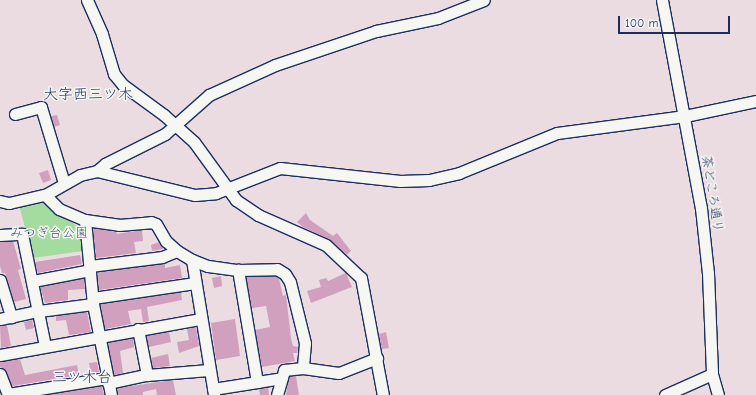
<!DOCTYPE html>
<html>
<head>
<meta charset="utf-8">
<style>
	body { margin:0 }
	#map { position:relative; width:756px; height:395px; overflow:hidden; background:#ebdce2; font-family:"Comic Neue","Klee One",sans-serif }
	div>[style] { position:absolute }
	.green>* { inset:0; background:#a4db9e }
	.stream>* { height:2px; margin:-1px; padding:0 1px; transform-origin:1px; border-radius:1px; background:#89cdea }
	.building>* { inset:0; background:#d1a0be }
	.roads { filter:drop-shadow(1px 0 #1b2f5e) drop-shadow(-1px 0 #1b2f5e) drop-shadow(0 1px #1b2f5e) drop-shadow(0 -1px #1b2f5e) }
	.minor>* { height:11px; margin:-5.5px; padding:0 5.5px; transform-origin:5.5px; border-radius:5.5px; background:#f6f6f2 }
	span { translate:-50% -50%; white-space:nowrap; text-align:center; line-height:1.15; -webkit-text-stroke:3px #f6f6f2; paint-order:stroke }
	.street-label { font-size:13px; color:#1b2f5e }
	.park-label { font-size:13px; color:#3d5a6e }
	.quarter-label { font-size:15px; color:#1b2f5e }
	.scale { position:absolute; left:618px; top:16px; width:112px; height:18px; box-sizing:border-box; border:2px solid #1b2f5e; border-top:0; padding-left:5px; font-size:12px; line-height:14px; white-space:nowrap; color:#1b2f5e; -webkit-text-stroke:3px #f6f6f2; paint-order:stroke }
</style>
</head>
<body>
<div id="map">
	<div class="green">
		<i style="clip-path:polygon(29px 201px,49px 204px,80px 229px,83px 251px,33px 258px,19px 205px)"></i>
	</div>
	<div class="stream">
		<i style="left:115px;top:84px;width:28px;rotate:39deg"></i>
	</div>
	<div class="building">
		<i style="clip-path:polygon(57px 115px,60px 125px,54px 127px,51px 116px)"></i>
		<i style="clip-path:polygon(48px 170px,51px 180px,43px 183px,39px 173px)"></i>
		<i style="clip-path:polygon(306px 213px,310px 220px,333px 236px,337px 233px,351px 251px,347px 255px,329px 239px,303px 227px,297px 222px)"></i>
		<i style="clip-path:polygon(93px 228px,116px 232px,117px 234px,142px 230px,143px 241px,134px 242px,136px 253px,96px 258px)"></i>
		<i style="clip-path:polygon(13px 241px,21px 269px,18px 270px,26px 299px,14px 302px,5px 273px,2px 273px,0 266px,0 242px)"></i>
		<i style="clip-path:polygon(159px 242px,163px 249px,152px 251px,151px 245px)"></i>
		<i style="clip-path:polygon(80px 255px,82px 264px,38px 273px,37px 270px,35px 262px)"></i>
		<i style="clip-path:polygon(165px 263px,165px 268px,180px 265px,182px 278px,99px 290px,97px 272px)"></i>
		<i style="clip-path:polygon(346px 273px,352px 287px,311px 303px,307px 291px,321px 287px,319px 280px,326px 278px,328px 281px)"></i>
		<i style="clip-path:polygon(221px 276px,222px 286px,214px 288px,212px 278px)"></i>
		<i style="clip-path:polygon(275px 276px,279px 279px,283px 296px,286px 295px,291px 338px,293px 346px,298px 347px,297px 353px,293px 353px,295px 361px,262px 367px,255px 330px,270px 327px,266px 306px,252px 308px,246px 277px)"></i>
		<i style="clip-path:polygon(84px 278px,85px 289px,68px 290px,68px 300px,45px 303px,40px 287px)"></i>
		<i style="clip-path:polygon(181px 292px,182px 300px,147px 307px,149px 321px,143px 322px,141px 309px,128px 311px,131px 324px,105px 329px,100px 304px)"></i>
		<i style="clip-path:polygon(87px 312px,91px 332px,69px 335px,66px 320px,56px 321px,56px 316px)"></i>
		<i style="clip-path:polygon(235px 319px,240px 356px,216px 360px,211px 323px)"></i>
		<i style="clip-path:polygon(32px 320px,34px 328px,26px 330px,24px 322px)"></i>
		<i style="clip-path:polygon(7px 325px,11px 346px,1px 348px,0 326px)"></i>
		<i style="clip-path:polygon(196px 327px,199px 346px,179px 353px,177px 342px,189px 340px,187px 329px)"></i>
		<i style="clip-path:polygon(169px 332px,171px 342px,149px 347px,146px 336px)"></i>
		<i style="clip-path:polygon(386px 332px,389px 348px,382px 349px,379px 334px)"></i>
		<i style="clip-path:polygon(133px 338px,134px 347px,120px 351px,123px 373px,114px 375px,108px 343px)"></i>
		<i style="clip-path:polygon(168px 354px,170px 366px,153px 368px,151px 358px)"></i>
		<i style="clip-path:polygon(20px 359px,25px 375px,77px 365px,79px 375px,12px 386px,6px 371px,0 367px,0 362px)"></i>
		<i style="clip-path:polygon(97px 362px,99px 372px,91px 373px,89px 363px)"></i>
		<i style="clip-path:polygon(289px 376px,296px 376px,299px 395px,286px 395px)"></i>
		<i style="clip-path:polygon(173px 380px,176px 395px,157px 395px,156px 389px,143px 392px,143px 395px,118px 395px,117px 388px)"></i>
		<i style="clip-path:polygon(102px 386px,104px 395px,46px 395px)"></i>
		<i style="clip-path:polygon(268px 387px,269px 395px,260px 395px,259px 389px)"></i>
	</div>
	<div class="roads">
		<div class="minor">
			<i style="left:87px;top:0;width:37px;rotate:66deg"></i>
			<i style="left:102px;top:34px;width:42px;rotate:73.3deg"></i>
			<i style="left:114px;top:74px;width:14px;rotate:51deg"></i>
			<i style="left:123px;top:85px;width:51px;rotate:36.2deg"></i>
			<i style="left:164px;top:115px;width:40px;rotate:42deg"></i>
			<i style="left:194px;top:142px;width:72px;rotate:54.1deg"></i>
			<i style="left:236px;top:200px;width:27px;rotate:34deg"></i>
			<i style="left:258px;top:215px;width:74px;rotate:23.8deg"></i>
			<i style="left:326px;top:245px;width:48px;rotate:43.3deg"></i>
			<i style="left:361px;top:278px;width:119px;rotate:79.4deg"></i>
			<i style="left:662px;top:0;width:212px;rotate:79.4deg"></i>
			<i style="left:701px;top:208px;width:65px;rotate:83.9deg"></i>
			<i style="left:708px;top:273px;width:101px;rotate:87.7deg"></i>
			<i style="left:712px;top:374px;width:22px;rotate:74deg"></i>
			<i style="left:15px;top:114px;width:27px;rotate:-15deg"></i>
			<i style="left:41px;top:107px;width:79px;rotate:73.2deg"></i>
			<i style="left:97px;top:171px;width:11px;rotate:-41deg"></i>
			<i style="left:105px;top:164px;width:67px;rotate:-26.6deg"></i>
			<i style="left:165px;top:134px;width:59px;rotate:-41.6deg"></i>
			<i style="left:209px;top:95px;width:72px;rotate:-24.4deg"></i>
			<i style="left:275px;top:65px;width:107px;rotate:-18.6deg"></i>
			<i style="left:376px;top:31px;width:63px;rotate:-11.8deg"></i>
			<i style="left:438px;top:18px;width:49px;rotate:-21.4deg"></i>
			<i style="left:45px;top:195px;width:20px;rotate:45deg"></i>
			<i style="left:59px;top:209px;width:28px;rotate:23deg"></i>
			<i style="left:85px;top:220px;width:34px;rotate:8deg"></i>
			<i style="left:119px;top:225px;width:32px;rotate:-5deg"></i>
			<i style="left:151px;top:222px;width:5px;rotate:22deg"></i>
			<i style="left:156px;top:224px;width:20px;rotate:60deg"></i>
			<i style="left:166px;top:241px;width:15px;rotate:42deg"></i>
			<i style="left:177px;top:251px;width:17px;rotate:31deg"></i>
			<i style="left:192px;top:260px;width:17px;rotate:21deg"></i>
			<i style="left:208px;top:266px;width:30px;rotate:8deg"></i>
			<i style="left:238px;top:270px;width:39px;rotate:-1deg"></i>
			<i style="left:277px;top:269px;width:9px;rotate:32deg"></i>
			<i style="left:285px;top:274px;width:9px;rotate:58deg"></i>
			<i style="left:290px;top:282px;width:63px;rotate:76.2deg"></i>
			<i style="left:305px;top:343px;width:25px;rotate:95deg"></i>
			<i style="left:0;top:201px;width:9px;rotate:13deg"></i>
			<i style="left:9px;top:203px;width:37px;rotate:-13deg"></i>
			<i style="left:45px;top:195px;width:40px;rotate:-29.7deg"></i>
			<i style="left:80px;top:175px;width:17px;rotate:-13deg"></i>
			<i style="left:97px;top:171px;width:101px;rotate:13.8deg"></i>
			<i style="left:195px;top:195px;width:21px;rotate:-5deg"></i>
			<i style="left:216px;top:193px;width:69px;rotate:-21.3deg"></i>
			<i style="left:280px;top:168px;width:121px;rotate:6.2deg"></i>
			<i style="left:400px;top:181px;width:29px;rotate:-2deg"></i>
			<i style="left:429px;top:180px;width:31px;rotate:-13deg"></i>
			<i style="left:459px;top:173px;width:106px;rotate:-22.2deg"></i>
			<i style="left:557px;top:133px;width:129px;rotate:-7.6deg"></i>
			<i style="left:685px;top:116px;width:73px;rotate:-11.9deg"></i>
			<i style="left:85px;top:220px;width:84px;rotate:84.6deg"></i>
			<i style="left:93px;top:304px;width:93px;rotate:78.8deg"></i>
			<i style="left:0;top:235px;width:22px;rotate:-3deg"></i>
			<i style="left:22px;top:234px;width:114px;rotate:78.4deg"></i>
			<i style="left:192px;top:260px;width:137px;rotate:80.7deg"></i>
			<i style="left:90px;top:266px;width:73px;rotate:-7.1deg"></i>
			<i style="left:162px;top:257px;width:16px;rotate:-22deg"></i>
			<i style="left:0;top:280px;width:39px;rotate:73deg"></i>
			<i style="left:33px;top:281px;width:58px;rotate:-10.9deg"></i>
			<i style="left:93px;top:298px;width:103px;rotate:-8.4deg"></i>
			<i style="left:0;top:319px;width:40px;rotate:-12deg"></i>
			<i style="left:39px;top:311px;width:54px;rotate:-7.4deg"></i>
			<i style="left:138px;top:329px;width:47px;rotate:78.9deg"></i>
			<i style="left:0;top:355px;width:204px;rotate:-10.2deg"></i>
			<i style="left:0;top:374px;width:22px;rotate:69deg"></i>
			<i style="left:257px;top:382px;width:25px;rotate:-9deg"></i>
			<i style="left:108px;top:383px;width:40px;rotate:-12deg"></i>
			<i style="left:147px;top:375px;width:62px;rotate:-4.6deg"></i>
			<i style="left:213px;top:389px;width:45px;rotate:-9deg"></i>
			<i style="left:257px;top:382px;width:114px;rotate:-99.6deg"></i>
			<i style="left:8px;top:394px;width:100px;rotate:-9.2deg"></i>
			<i style="left:277px;top:395px;width:26px;rotate:-74deg"></i>
			<i style="left:284px;top:370px;width:19px;rotate:-6deg"></i>
			<i style="left:303px;top:368px;width:36px;rotate:8deg"></i>
			<i style="left:339px;top:373px;width:41px;rotate:-21.5deg"></i>
			<i style="left:665px;top:395px;width:51px;rotate:-24.1deg"></i>
		</div>
	</div>
	<div class="street-label">
		<span style="left:712px;top:194px;rotate:81deg">茶どころ通り</span>
	</div>
	<div class="park-label">
		<span style="left:49px;top:233px">みつぎ台公園</span>
	</div>
	<div class="quarter-label">
		<span style="left:88px;top:95px">大字西三ツ木</span>
		<span style="left:82px;top:378px">三ツ木台</span>
	</div>
	<div class="scale">100 m</div>
</div>
</body>
</html>
